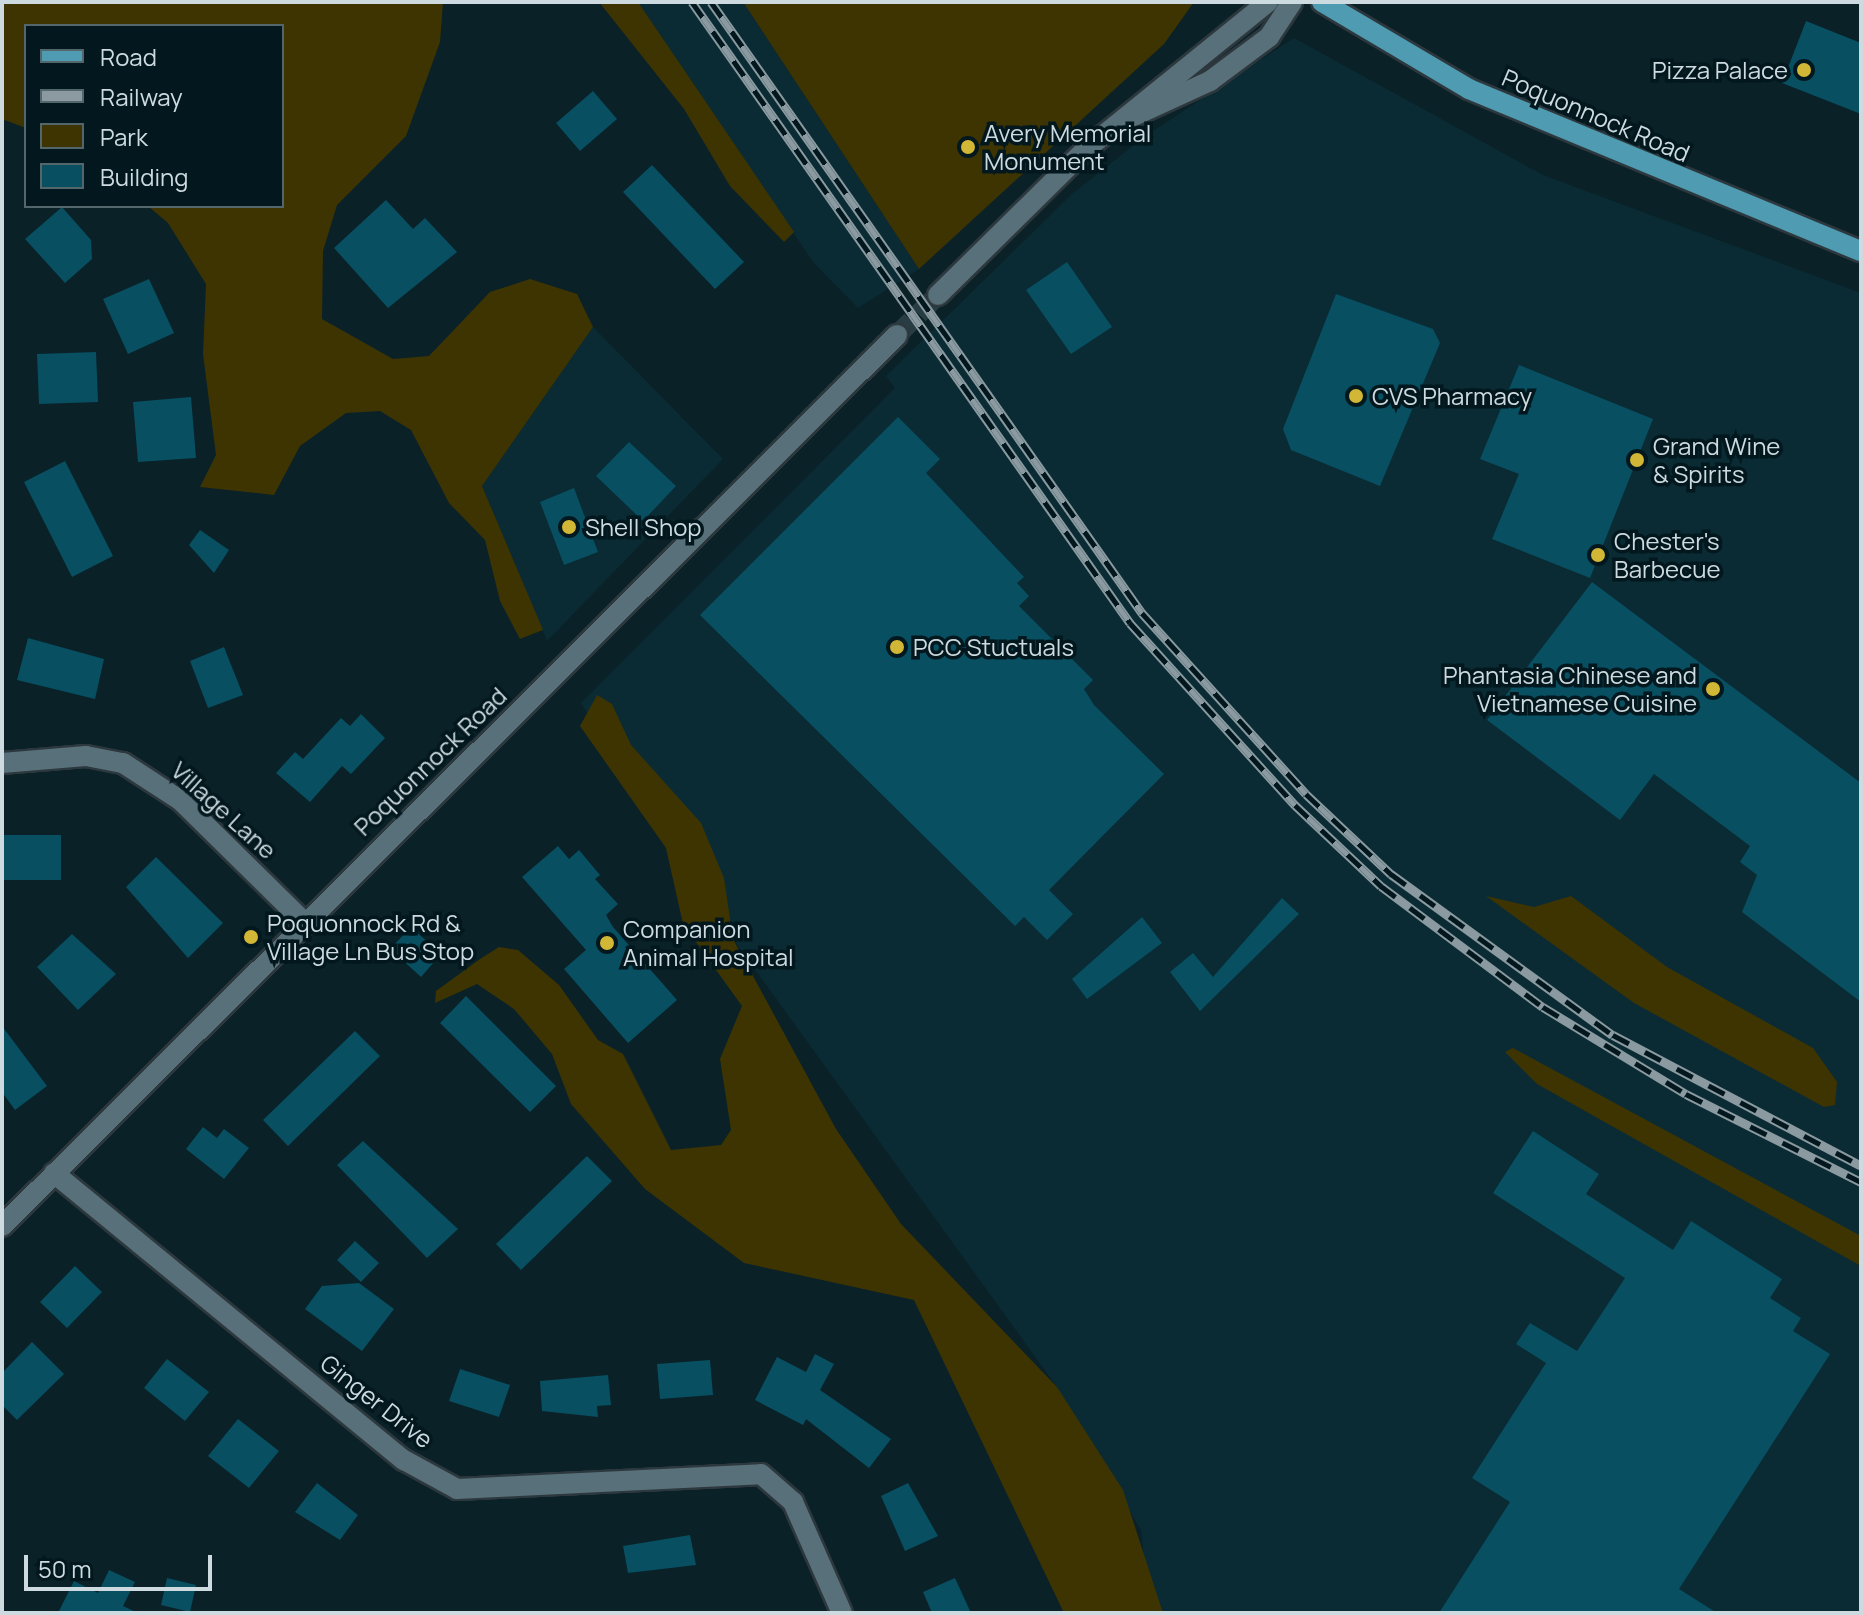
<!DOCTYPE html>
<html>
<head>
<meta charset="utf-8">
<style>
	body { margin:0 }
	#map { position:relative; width:1863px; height:1615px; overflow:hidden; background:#0a2128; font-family:Manrope,sans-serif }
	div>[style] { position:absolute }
	.built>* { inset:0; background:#0a2b34 }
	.green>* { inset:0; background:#3e3402 }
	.building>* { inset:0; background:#074f61 }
	.tertiary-tunnel>* { height:20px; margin-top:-10px; transform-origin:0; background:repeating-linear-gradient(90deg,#273d43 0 20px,transparent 0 30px) }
	.roads { filter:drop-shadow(2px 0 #2d383e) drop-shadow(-2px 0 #2d383e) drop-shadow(0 2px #2d383e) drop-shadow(0 -2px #2d383e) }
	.minor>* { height:20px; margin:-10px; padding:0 10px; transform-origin:10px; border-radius:10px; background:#587079 }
	.tertiary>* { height:20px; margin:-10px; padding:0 10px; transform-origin:10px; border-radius:10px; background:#587079 }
	.primary>* { height:20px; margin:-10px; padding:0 10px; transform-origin:10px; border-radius:10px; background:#4e9bb2 }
	.rail>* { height:9px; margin-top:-4.5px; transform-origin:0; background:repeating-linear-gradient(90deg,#02181e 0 18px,#8a9aa0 0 36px); box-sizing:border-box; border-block:2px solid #8a9aa0 }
	.dots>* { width:22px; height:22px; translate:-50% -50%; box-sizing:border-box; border:4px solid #02181e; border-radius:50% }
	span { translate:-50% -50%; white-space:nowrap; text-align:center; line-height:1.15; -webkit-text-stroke:7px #02181e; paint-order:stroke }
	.poi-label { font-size:24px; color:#cddadf }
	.right { translate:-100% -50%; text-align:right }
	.left { translate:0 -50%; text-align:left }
	.street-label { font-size:24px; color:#cddadf }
	.frame { position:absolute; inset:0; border:4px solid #cddadf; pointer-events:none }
	.legend { position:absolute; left:24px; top:24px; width:260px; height:184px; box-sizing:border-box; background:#02181e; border:2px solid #53666b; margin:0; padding:10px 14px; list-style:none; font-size:24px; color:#cddadf }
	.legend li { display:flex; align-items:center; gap:16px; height:40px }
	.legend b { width:40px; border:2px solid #53666b }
	.scale { position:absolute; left:24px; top:1555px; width:188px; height:36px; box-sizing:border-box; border:4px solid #cddadf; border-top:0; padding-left:10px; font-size:24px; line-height:28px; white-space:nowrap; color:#cddadf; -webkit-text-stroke:6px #02181e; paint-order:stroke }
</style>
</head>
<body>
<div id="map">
	<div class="built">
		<i style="clip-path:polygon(638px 2px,743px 2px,919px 269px,858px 308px,813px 262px)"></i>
		<i style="clip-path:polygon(1294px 38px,1543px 175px,1861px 293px,1861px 1613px,1163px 1613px,1146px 1577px,1141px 1530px,1057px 1387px,733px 939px,581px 703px,895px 388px,886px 376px,1072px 194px,1144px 137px)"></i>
		<i style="clip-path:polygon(593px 327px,723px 459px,547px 641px,482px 486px)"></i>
	</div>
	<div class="green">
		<i style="clip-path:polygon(2px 2px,443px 2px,440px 42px,406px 136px,337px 205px,323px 251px,322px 319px,393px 359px,429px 356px,490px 292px,530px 279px,577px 294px,593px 327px,482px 486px,543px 630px,520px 639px,500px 601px,485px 540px,449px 503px,411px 430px,380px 411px,346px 413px,300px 446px,274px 495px,200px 487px,216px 455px,203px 354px,206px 284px,168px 223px,148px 206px,282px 206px,282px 26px,26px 26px,26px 128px,2px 119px)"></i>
		<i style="clip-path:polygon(599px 2px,638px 2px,794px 232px,784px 242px,730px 186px,684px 109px)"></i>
		<i style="clip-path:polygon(743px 2px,1194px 2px,1164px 44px,919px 269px)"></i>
		<i style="clip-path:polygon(597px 695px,612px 704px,631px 745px,701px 823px,724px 878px,733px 939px,836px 1129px,901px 1224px,1057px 1387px,1123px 1490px,1163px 1613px,1064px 1613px,914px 1300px,744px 1263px,645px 1189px,571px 1104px,552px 1054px,514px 1009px,477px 984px,435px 1003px,436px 991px,480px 959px,499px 947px,518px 950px,559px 985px,598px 1040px,623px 1054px,671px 1150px,721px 1145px,731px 1130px,720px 1059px,742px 1006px,683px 924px,666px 848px,580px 726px)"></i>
		<i style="clip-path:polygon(1486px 896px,1534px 907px,1571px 896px,1667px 967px,1813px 1048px,1837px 1082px,1835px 1105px,1824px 1107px,1634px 1003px)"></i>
		<i style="clip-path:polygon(1513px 1048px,1861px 1236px,1861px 1266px,1537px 1084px,1505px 1052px)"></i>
	</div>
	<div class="building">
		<i style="clip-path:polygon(1806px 21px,1861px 43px,1861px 114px,1782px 83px)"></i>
		<i style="clip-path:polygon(593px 91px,617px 119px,580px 151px,556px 123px)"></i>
		<i style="clip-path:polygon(652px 165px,744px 262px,715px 289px,623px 192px)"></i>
		<i style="clip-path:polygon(386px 200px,413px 229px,425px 218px,457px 252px,388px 308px,334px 248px)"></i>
		<i style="clip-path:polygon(62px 207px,91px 240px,92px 259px,65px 283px,25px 239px)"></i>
		<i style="clip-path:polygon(1067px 262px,1112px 327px,1071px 354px,1026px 290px)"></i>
		<i style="clip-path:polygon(149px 279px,174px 333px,128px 354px,103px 299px)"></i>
		<i style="clip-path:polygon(1336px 294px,1433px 329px,1440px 343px,1380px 486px,1291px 450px,1283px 429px)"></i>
		<i style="clip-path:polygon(96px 352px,98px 402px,39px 404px,37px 354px)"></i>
		<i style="clip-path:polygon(1519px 365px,1653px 419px,1590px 578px,1492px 539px,1519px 474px,1480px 459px)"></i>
		<i style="clip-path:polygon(191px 397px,196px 458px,138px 462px,133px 402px)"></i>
		<i style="clip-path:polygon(898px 417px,940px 459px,926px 473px,1024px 577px,1017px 583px,1029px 596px,1019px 606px,1093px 680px,1084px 689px,1094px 705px,1164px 774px,1049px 890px,1073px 914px,1047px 940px,1024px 917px,1015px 926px,700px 615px)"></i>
		<i style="clip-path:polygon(629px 442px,676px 486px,643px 521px,596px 476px)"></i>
		<i style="clip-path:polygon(65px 461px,113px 556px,72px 577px,24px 482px)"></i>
		<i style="clip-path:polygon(574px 488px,598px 552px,564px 565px,540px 502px)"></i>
		<i style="clip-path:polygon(200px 530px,229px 550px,214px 573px,189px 545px)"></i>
		<i style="clip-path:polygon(1592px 582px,1861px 783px,1861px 1002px,1742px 912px,1757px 875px,1740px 862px,1750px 846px,1654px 774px,1620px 820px,1487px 720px)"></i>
		<i style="clip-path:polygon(28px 638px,104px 659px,95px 699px,17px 680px)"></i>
		<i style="clip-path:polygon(224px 647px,243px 695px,208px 708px,190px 661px)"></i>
		<i style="clip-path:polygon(361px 714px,385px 738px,351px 774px,342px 766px,310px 802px,276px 773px,295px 752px,303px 759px,341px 718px,350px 726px)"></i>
		<i style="clip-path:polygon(2px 835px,61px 835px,61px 880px,2px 880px)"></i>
		<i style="clip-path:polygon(558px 846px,569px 859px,579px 850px,600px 875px,595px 879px,618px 904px,606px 915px,613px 927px,677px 1000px,628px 1043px,564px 969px,586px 950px,522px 877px)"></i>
		<i style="clip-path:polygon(156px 857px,223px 923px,188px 958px,126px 887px)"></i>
		<i style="clip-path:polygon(1282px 898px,1299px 914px,1200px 1011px,1170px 972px,1193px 953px,1213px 977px)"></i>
		<i style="clip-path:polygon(1142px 917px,1162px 943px,1087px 999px,1072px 979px)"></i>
		<i style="clip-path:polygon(411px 927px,441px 954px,421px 977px,390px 949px)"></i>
		<i style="clip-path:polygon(72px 934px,116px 974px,78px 1010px,37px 967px)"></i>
		<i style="clip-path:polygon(466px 996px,556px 1086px,530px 1112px,440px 1023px)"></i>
		<i style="clip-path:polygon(2px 1026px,47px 1086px,15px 1110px,2px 1092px)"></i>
		<i style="clip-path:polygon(355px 1031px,380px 1056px,288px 1146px,263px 1120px)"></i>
		<i style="clip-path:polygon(203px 1127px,217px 1138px,224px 1129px,249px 1148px,224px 1179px,186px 1149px)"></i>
		<i style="clip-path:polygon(1533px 1131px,1599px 1174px,1586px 1194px,1673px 1250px,1691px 1221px,1782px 1279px,1770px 1298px,1801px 1318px,1793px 1331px,1830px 1354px,1679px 1589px,1717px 1613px,1439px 1613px,1510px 1502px,1472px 1478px,1546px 1363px,1516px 1344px,1530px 1323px,1577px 1351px,1625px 1278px,1493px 1193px)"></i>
		<i style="clip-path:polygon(363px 1141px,458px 1229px,427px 1258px,337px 1165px)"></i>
		<i style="clip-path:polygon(587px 1156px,612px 1181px,521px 1270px,496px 1244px)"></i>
		<i style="clip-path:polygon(355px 1241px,379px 1263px,361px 1282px,337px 1260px)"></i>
		<i style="clip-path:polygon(75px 1266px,102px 1292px,67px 1328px,40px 1302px)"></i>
		<i style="clip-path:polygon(359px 1283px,394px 1309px,362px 1351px,305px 1309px,322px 1286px)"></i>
		<i style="clip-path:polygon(32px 1342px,64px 1374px,17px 1420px,2px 1405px,2px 1373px)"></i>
		<i style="clip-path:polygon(815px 1354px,834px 1364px,820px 1390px,891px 1439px,869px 1468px,806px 1419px,803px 1425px,755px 1400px,777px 1357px,806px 1372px)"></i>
		<i style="clip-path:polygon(167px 1359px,209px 1392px,185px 1421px,144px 1388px)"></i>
		<i style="clip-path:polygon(710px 1360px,713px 1395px,660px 1399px,657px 1364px)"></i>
		<i style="clip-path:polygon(460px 1369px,510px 1385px,499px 1417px,449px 1401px)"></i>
		<i style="clip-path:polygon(608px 1375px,611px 1405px,597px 1406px,598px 1417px,542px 1411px,540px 1381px)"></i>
		<i style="clip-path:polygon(238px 1419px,279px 1451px,249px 1488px,208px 1456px)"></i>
		<i style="clip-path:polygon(317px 1483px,358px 1515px,340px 1540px,295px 1512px)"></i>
		<i style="clip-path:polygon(908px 1483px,938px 1536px,905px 1551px,881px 1496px)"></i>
		<i style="clip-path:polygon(690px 1535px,696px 1565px,628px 1573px,623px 1546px)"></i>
		<i style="clip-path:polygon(109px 1570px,135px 1582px,123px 1606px,138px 1613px,58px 1613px,74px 1581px,98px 1593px)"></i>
		<i style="clip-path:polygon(167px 1578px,196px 1585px,190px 1612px,161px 1605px)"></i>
		<i style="clip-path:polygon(955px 1578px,971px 1613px,932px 1613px,923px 1592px)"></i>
	</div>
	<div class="tertiary-tunnel">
		<i style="left:897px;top:335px;width:57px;rotate:-44.3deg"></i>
	</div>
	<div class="roads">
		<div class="minor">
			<i style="left:2px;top:763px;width:84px;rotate:-4.8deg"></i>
			<i style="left:86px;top:756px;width:38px;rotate:11deg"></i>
			<i style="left:123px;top:763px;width:68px;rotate:33deg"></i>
			<i style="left:180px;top:800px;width:173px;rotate:44.5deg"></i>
			<i style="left:54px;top:1173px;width:453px;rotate:39.4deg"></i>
			<i style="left:404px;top:1460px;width:60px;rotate:28.7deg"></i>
			<i style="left:457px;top:1489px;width:304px;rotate:-2.8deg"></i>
			<i style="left:761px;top:1474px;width:43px;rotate:41.2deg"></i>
			<i style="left:793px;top:1502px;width:121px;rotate:66.2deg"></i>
		</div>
		<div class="tertiary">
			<i style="left:1134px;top:116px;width:84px;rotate:-24.7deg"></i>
			<i style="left:1210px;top:81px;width:74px;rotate:-36.7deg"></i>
			<i style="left:1269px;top:37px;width:42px;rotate:-56.7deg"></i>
			<i style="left:938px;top:295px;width:205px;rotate:-44.6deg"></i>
			<i style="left:1084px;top:151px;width:237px;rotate:-39deg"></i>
			<i style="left:2px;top:1226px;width:1263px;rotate:-44.87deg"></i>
		</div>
		<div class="primary">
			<i style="left:1322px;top:2px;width:171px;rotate:30.6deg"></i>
			<i style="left:1469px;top:89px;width:424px;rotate:22.5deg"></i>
		</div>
	</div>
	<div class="rail">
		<i style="left:692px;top:2px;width:760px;rotate:54.8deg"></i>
		<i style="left:1130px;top:623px;width:246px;rotate:47.8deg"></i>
		<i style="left:1295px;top:805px;width:118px;rotate:43.3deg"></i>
		<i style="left:1381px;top:886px;width:202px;rotate:36.8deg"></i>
		<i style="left:1543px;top:1007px;width:167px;rotate:31.3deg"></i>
		<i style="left:1686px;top:1094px;width:196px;rotate:26.7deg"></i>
		<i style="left:711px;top:2px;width:748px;rotate:54.8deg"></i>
		<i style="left:1142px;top:613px;width:244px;rotate:47.8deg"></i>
		<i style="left:1306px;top:794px;width:117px;rotate:43.3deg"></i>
		<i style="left:1391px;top:874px;width:274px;rotate:36deg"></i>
		<i style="left:1613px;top:1035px;width:280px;rotate:27.8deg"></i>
	</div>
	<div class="dots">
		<i style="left:1804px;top:70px;background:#d2b635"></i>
		<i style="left:968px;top:147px;background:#d2b635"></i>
		<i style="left:1356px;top:396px;background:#d2b635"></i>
		<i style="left:1637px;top:460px;background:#d2b635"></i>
		<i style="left:569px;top:527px;background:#d2b635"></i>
		<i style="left:1598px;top:555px;background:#d2b635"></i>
		<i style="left:897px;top:647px;background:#d2b635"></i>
		<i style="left:1713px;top:689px;background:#d2b635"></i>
		<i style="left:251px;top:937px;background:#d2b635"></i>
		<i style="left:607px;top:943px;background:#d2b635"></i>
	</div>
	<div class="poi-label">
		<span class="right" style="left:1788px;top:70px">Pizza Palace</span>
		<span class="left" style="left:984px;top:147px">Avery Memorial<br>Monument</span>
		<span class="left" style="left:1372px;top:396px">CVS Pharmacy</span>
		<span class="left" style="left:1653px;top:460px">Grand Wine<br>&amp; Spirits</span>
		<span class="left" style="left:585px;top:527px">Shell Shop</span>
		<span class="left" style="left:1614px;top:555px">Chester's<br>Barbecue</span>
		<span class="left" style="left:913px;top:647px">PCC Stuctuals</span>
		<span class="right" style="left:1697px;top:689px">Phantasia Chinese and<br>Vietnamese Cuisine</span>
		<span class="left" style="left:267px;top:937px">Poquonnock Rd &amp;<br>Village Ln Bus Stop</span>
		<span class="left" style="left:623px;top:943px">Companion<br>Animal Hospital</span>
	</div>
	<div class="street-label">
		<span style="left:1596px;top:115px;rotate:23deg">Poquonnock Road</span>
		<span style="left:430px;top:761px;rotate:-44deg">Poquonnock Road</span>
		<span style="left:224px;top:810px;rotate:42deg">Village Lane</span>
		<span style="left:377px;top:1401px;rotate:38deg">Ginger Drive</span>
	</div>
	<div class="frame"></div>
	<ul class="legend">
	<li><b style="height:10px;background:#4e9bb2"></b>Road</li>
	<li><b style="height:10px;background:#8a9aa0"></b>Railway</li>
	<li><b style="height:22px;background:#3e3402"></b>Park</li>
	<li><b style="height:22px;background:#074f61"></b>Building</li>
	</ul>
	<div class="scale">50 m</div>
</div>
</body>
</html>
